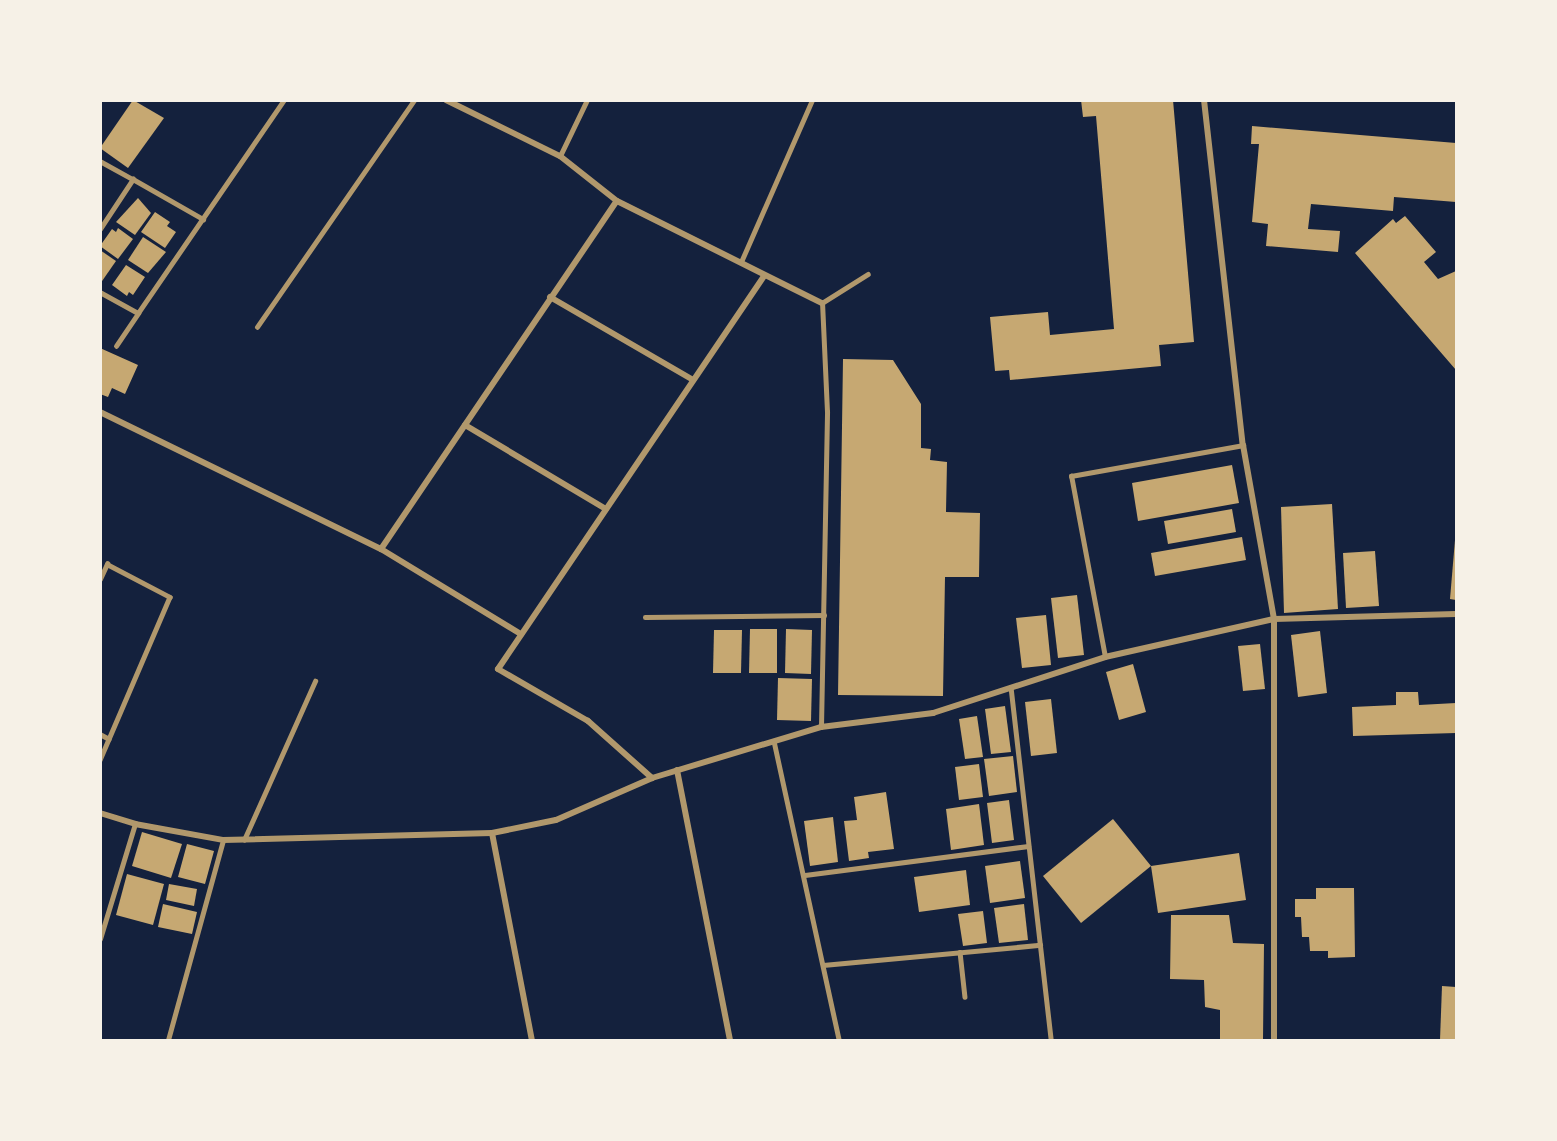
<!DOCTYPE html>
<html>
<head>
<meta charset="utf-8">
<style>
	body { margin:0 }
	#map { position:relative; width:1557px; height:1141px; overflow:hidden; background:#14213d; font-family:Overpass,sans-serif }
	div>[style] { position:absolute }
	.building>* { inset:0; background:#c6a872 }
	.service>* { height:4.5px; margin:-2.25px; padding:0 2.25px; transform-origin:2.25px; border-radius:2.25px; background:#b1986c }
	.minor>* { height:6px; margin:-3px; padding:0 3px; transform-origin:3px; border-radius:3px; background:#b1986c }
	span { translate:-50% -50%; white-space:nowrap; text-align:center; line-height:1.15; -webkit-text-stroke:4.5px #f6f1e7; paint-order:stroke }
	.frame { position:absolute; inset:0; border:102px solid #f6f1e7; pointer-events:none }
</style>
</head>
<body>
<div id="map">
	<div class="building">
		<i style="clip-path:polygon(133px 100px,164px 118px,128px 168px,100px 148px)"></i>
		<i style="clip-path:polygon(1081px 100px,1173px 100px,1194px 342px,1159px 345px,1161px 366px,1010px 380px,1009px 370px,995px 371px,990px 317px,1048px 312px,1050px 335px,1114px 329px,1096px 116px,1083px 117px)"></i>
		<i style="clip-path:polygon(1252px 126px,1456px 143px,1456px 202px,1394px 197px,1393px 211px,1311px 204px,1308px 229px,1340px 231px,1338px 252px,1266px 246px,1268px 224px,1252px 222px,1259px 144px,1251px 144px)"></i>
		<i style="clip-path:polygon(138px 198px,151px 213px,135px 235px,116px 222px)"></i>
		<i style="clip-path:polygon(155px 212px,170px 222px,167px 226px,176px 232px,165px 248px,141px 232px)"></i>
		<i style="clip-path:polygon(1405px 216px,1436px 252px,1424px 262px,1438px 279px,1456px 271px,1456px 370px,1355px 253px,1393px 219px,1396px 223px)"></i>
		<i style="clip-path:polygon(118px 228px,133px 239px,118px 259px,100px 246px,112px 229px,116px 232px)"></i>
		<i style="clip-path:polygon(143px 237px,166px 252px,148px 273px,128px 260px)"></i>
		<i style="clip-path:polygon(100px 250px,116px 261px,100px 284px)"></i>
		<i style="clip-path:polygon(126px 265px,145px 277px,133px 295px,129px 292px,127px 296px,112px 285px)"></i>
		<i style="clip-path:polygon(100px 348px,138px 365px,125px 394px,112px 388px,108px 397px,100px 394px)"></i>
		<i style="clip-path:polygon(843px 359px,893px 360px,921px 404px,921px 448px,931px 449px,930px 460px,947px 462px,946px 512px,980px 513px,979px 577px,945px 577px,943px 696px,838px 695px)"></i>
		<i style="clip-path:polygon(1232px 465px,1239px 503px,1138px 521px,1132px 483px)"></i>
		<i style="clip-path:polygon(1332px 504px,1338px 609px,1284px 613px,1281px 507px)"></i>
		<i style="clip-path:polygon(1232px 509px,1236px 532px,1168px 544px,1164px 521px)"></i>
		<i style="clip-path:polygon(1242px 537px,1246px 560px,1155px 576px,1151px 553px)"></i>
		<i style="clip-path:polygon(1455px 540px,1456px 540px,1456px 600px,1450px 599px)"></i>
		<i style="clip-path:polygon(1375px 551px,1379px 606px,1346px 608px,1343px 553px)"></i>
		<i style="clip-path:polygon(1077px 595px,1084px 655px,1058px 658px,1051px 598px)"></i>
		<i style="clip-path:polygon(1046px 615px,1051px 665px,1022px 668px,1016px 618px)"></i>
		<i style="clip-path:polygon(750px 629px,777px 629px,777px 673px,749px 673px)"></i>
		<i style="clip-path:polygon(786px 629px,812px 630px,811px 674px,785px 673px)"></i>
		<i style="clip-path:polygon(714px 630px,742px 630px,741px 673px,713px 673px)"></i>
		<i style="clip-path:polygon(1320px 631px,1327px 693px,1298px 697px,1291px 635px)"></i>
		<i style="clip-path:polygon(1260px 644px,1265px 689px,1243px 691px,1238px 646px)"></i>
		<i style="clip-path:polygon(1133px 664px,1146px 712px,1119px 720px,1106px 672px)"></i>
		<i style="clip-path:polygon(778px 678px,812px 679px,811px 721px,777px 720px)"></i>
		<i style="clip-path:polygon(1396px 692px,1418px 692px,1419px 705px,1456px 703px,1456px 733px,1353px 736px,1352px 707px,1396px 705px)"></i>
		<i style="clip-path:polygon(1051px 699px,1057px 753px,1031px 756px,1025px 702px)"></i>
		<i style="clip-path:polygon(1005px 706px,1011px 752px,991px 754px,985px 709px)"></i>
		<i style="clip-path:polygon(977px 716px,983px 757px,965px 759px,959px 719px)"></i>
		<i style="clip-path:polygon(1013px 756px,1017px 792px,989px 796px,984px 759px)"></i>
		<i style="clip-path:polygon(979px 764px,983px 797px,959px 800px,955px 767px)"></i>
		<i style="clip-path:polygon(886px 792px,894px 849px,868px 852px,869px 858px,849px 861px,844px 821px,857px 820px,854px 797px)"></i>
		<i style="clip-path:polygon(1009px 800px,1014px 840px,992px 843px,987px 803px)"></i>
		<i style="clip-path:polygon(979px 804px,984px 845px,951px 850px,946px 809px)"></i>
		<i style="clip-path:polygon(833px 817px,838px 862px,810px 866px,804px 821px)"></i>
		<i style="clip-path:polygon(1113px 819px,1151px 866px,1081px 923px,1043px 876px)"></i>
		<i style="clip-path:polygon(142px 832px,182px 844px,171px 878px,132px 866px)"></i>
		<i style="clip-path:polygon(187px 844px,214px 851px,205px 884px,178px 877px)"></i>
		<i style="clip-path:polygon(1239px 853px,1246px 900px,1158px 913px,1151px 866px)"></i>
		<i style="clip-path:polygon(1020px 861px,1025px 898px,990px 903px,985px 866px)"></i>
		<i style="clip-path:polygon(966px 870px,970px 905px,919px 912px,914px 877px)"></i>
		<i style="clip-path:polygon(127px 874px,164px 884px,153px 925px,116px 915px)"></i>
		<i style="clip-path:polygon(169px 884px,197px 889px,194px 906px,166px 900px)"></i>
		<i style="clip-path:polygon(1316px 888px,1354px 888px,1355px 957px,1328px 958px,1328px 951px,1310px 951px,1309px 937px,1302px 937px,1301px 917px,1295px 917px,1295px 899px,1316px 899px)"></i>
		<i style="clip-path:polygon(163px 904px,197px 912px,192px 934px,158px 927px)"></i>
		<i style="clip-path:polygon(1024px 904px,1028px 940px,999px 943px,994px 908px)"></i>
		<i style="clip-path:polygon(983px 911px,987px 943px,963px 946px,958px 914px)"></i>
		<i style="clip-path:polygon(1171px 915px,1229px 915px,1233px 943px,1264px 944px,1263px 1040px,1220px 1040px,1220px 1010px,1205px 1007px,1204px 980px,1170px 979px)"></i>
		<i style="clip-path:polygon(1442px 986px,1456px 987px,1456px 1040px,1440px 1040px)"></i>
	</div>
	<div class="service">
		<i style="left:560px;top:156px;width:62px;rotate:-64.3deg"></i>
		<i style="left:100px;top:161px;width:38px;rotate:29deg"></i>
		<i style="left:100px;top:229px;width:60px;rotate:-56.6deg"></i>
		<i style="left:133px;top:179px;width:81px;rotate:29.7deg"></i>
		<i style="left:741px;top:262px;width:177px;rotate:-66.3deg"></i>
		<i style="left:100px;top:292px;width:43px;rotate:28.9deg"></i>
		<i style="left:138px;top:313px;width:258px;rotate:-55.6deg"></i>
		<i style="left:257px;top:327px;width:276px;rotate:-55.3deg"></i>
		<i style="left:116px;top:346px;width:40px;rotate:-56deg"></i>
		<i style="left:100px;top:579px;width:17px;rotate:-65deg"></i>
		<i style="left:107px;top:564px;width:71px;rotate:27.6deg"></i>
		<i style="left:170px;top:597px;width:177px;rotate:113.2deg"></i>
		<i style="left:645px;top:617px;width:179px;rotate:-0.6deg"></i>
		<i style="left:1105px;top:657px;width:184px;rotate:-100.6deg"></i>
		<i style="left:1071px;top:476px;width:175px;rotate:-10.2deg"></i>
		<i style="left:1011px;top:687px;width:355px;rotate:83.5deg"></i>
		<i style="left:821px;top:727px;width:315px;rotate:-88.9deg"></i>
		<i style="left:827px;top:412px;width:109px;rotate:-92.6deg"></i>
		<i style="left:822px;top:303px;width:54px;rotate:-32.2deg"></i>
		<i style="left:100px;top:734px;width:10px;rotate:29deg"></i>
		<i style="left:774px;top:741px;width:306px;rotate:77.7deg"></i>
		<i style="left:244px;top:840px;width:174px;rotate:-65.9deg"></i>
		<i style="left:805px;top:875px;width:225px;rotate:-7.4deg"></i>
		<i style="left:100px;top:939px;width:120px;rotate:-73.1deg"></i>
		<i style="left:960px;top:952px;width:45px;rotate:83.7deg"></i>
		<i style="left:823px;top:965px;width:218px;rotate:-5.3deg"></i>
		<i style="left:168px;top:1040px;width:207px;rotate:-74.6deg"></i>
	</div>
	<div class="minor">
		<i style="left:446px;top:100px;width:127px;rotate:26.2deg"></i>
		<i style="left:560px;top:156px;width:73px;rotate:38.3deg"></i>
		<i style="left:617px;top:201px;width:229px;rotate:26.5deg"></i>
		<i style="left:1204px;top:100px;width:347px;rotate:83.6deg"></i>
		<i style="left:1243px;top:445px;width:177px;rotate:79.9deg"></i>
		<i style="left:1274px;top:619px;width:421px;rotate:90deg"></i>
		<i style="left:550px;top:297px;width:165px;rotate:30.1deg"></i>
		<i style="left:100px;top:412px;width:313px;rotate:26deg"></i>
		<i style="left:381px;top:549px;width:164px;rotate:31.3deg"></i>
		<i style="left:465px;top:425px;width:164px;rotate:30.8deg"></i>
		<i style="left:381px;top:549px;width:420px;rotate:-55.9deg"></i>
		<i style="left:677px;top:770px;width:275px;rotate:78.9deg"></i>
		<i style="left:652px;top:778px;width:86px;rotate:-138.3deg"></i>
		<i style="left:588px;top:721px;width:104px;rotate:-150deg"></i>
		<i style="left:498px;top:669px;width:475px;rotate:-55.9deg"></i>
		<i style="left:100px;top:813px;width:37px;rotate:17deg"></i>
		<i style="left:135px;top:824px;width:89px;rotate:10.3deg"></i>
		<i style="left:223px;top:840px;width:269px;rotate:-1.5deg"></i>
		<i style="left:492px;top:833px;width:65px;rotate:-11.5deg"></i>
		<i style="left:556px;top:820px;width:105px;rotate:-23.6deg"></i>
		<i style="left:652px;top:778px;width:177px;rotate:-16.8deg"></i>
		<i style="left:821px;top:727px;width:113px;rotate:-7.1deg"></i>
		<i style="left:933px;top:713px;width:181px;rotate:-18deg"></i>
		<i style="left:1105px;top:657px;width:173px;rotate:-12.7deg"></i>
		<i style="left:1274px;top:619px;width:182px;rotate:-1.6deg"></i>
		<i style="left:492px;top:833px;width:211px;rotate:79.1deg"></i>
	</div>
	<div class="frame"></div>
</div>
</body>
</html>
